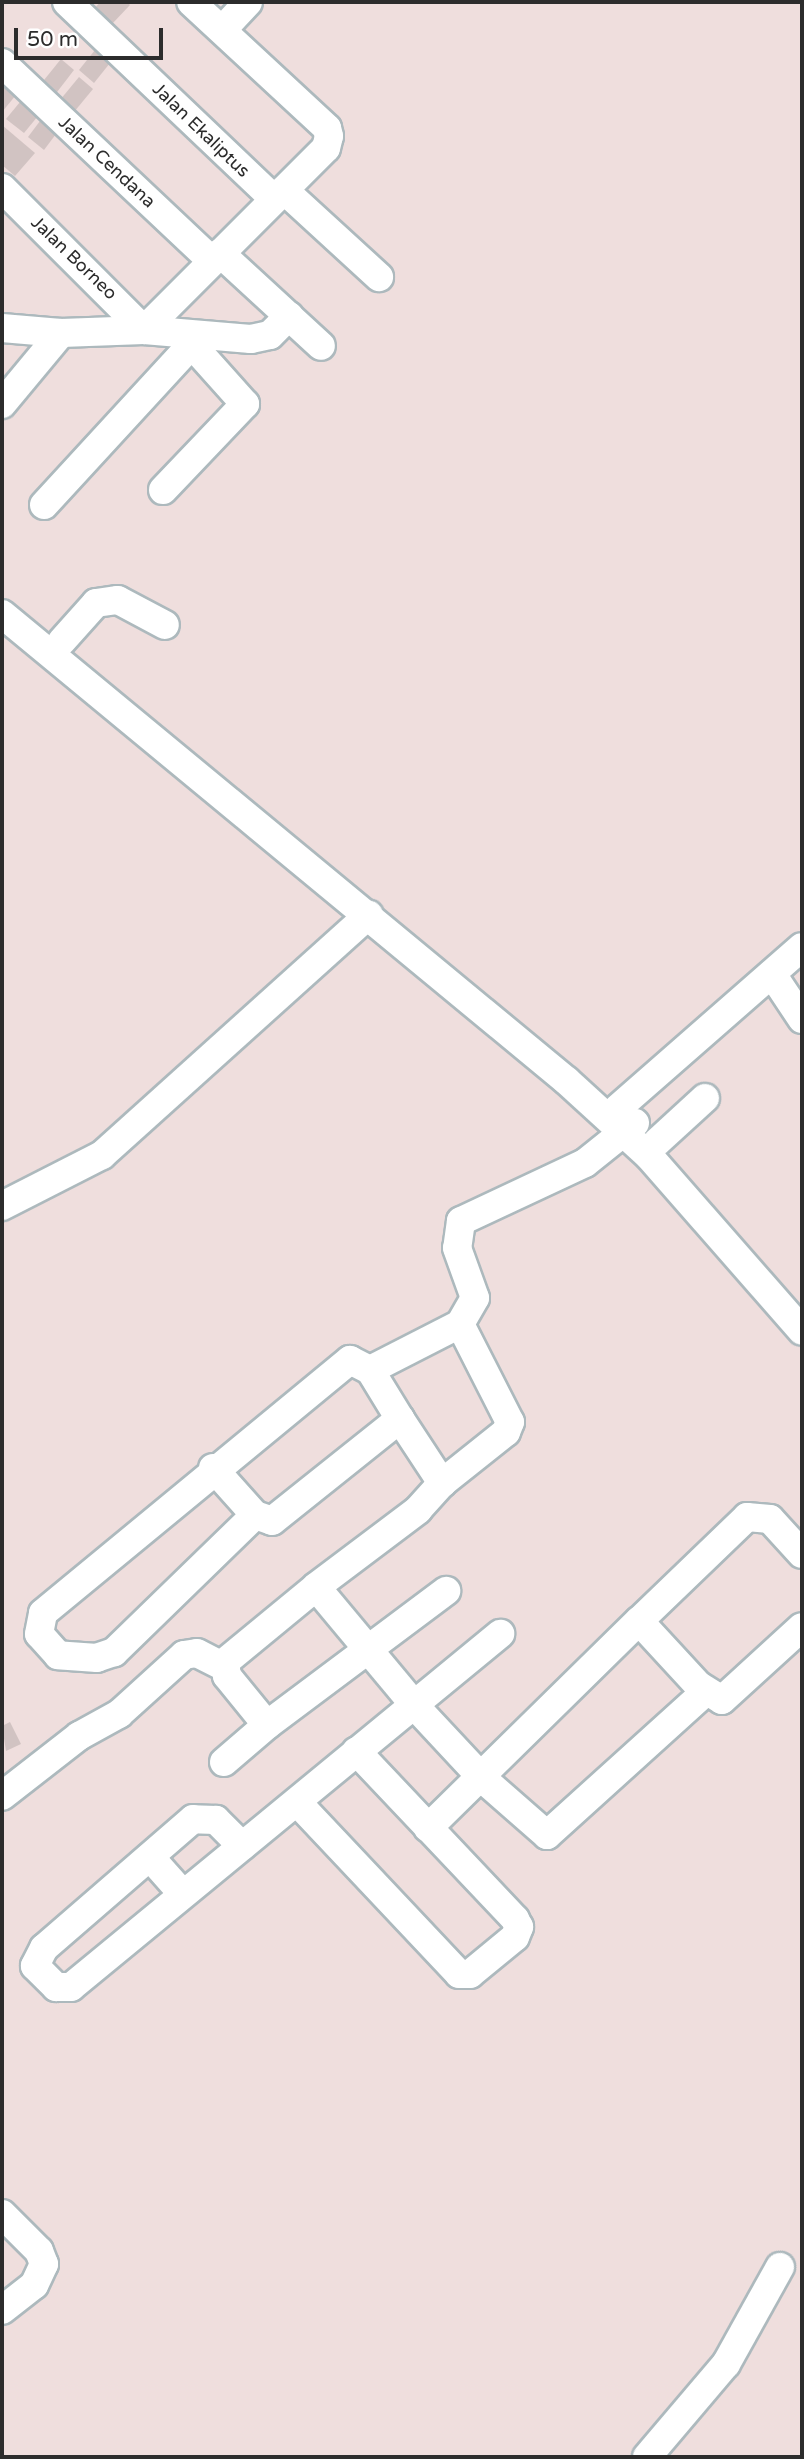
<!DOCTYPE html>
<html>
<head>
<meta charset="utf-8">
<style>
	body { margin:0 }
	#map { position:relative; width:804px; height:2459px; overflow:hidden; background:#efdedd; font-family:"Varela Round",sans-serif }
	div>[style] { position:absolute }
	.building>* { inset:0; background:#d1c3c2 }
	.roads { filter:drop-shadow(2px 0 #adb9bd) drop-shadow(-2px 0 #adb9bd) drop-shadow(0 2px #adb9bd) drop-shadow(0 -2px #adb9bd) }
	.minor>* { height:28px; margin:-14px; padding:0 14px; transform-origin:14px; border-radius:14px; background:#fff }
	span { translate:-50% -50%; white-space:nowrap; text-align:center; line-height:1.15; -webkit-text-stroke:6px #fff; paint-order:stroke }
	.street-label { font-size:18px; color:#2c2c2c }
	.frame { position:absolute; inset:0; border:4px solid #2c2c2c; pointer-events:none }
	.scale { position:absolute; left:14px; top:28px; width:149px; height:32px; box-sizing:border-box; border:4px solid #2c2c2c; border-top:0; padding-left:9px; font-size:21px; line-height:24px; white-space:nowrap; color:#2c2c2c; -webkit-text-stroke:5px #fff; paint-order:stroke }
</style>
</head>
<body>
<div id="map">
	<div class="building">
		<i style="clip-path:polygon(100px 2px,127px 2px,130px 5px,112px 24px,95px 8px)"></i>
		<i style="clip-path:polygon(95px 50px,110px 63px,94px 83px,79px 70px)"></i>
		<i style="clip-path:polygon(61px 59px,74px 70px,54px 96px,40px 85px)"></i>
		<i style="clip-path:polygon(79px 77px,93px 89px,74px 112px,60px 100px)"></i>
		<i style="clip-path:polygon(3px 85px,16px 95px,2px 112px,2px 87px)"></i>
		<i style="clip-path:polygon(20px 102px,38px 116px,24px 133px,6px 119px)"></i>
		<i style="clip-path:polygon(40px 121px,56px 134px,44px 150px,28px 137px)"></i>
		<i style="clip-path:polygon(2px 125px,35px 153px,15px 176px,2px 165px)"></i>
		<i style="clip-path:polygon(10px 1722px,21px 1744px,6px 1751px,2px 1726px)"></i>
	</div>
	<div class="roads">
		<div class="minor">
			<i style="left:67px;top:2px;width:286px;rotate:43.6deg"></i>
			<i style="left:224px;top:28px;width:35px;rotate:-47deg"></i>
			<i style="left:2px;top:63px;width:289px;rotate:43.3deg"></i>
			<i style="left:2px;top:188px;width:201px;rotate:45deg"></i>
			<i style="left:284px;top:190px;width:129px;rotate:42.5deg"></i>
			<i style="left:220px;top:253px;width:137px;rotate:42.6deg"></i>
			<i style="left:2px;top:328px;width:59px;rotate:4.8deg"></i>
			<i style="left:61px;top:333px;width:83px;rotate:-2.1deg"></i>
			<i style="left:144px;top:330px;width:107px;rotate:4.8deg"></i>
			<i style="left:251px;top:339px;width:19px;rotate:-12deg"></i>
			<i style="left:270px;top:335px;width:27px;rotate:-45deg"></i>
			<i style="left:144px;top:330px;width:257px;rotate:-45deg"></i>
			<i style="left:326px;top:148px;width:12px;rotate:-76deg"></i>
			<i style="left:329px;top:136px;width:8px;rotate:-104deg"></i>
			<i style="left:327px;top:128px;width:185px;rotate:-137.2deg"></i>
			<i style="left:2px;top:404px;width:92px;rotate:-50.3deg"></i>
			<i style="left:163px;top:490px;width:119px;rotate:-46.4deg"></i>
			<i style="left:245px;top:404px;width:90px;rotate:-131.8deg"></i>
			<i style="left:44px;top:505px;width:217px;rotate:-47.4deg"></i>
			<i style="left:2px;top:614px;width:733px;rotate:39.58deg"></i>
			<i style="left:567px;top:1081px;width:111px;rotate:42.4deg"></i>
			<i style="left:649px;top:1156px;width:232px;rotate:48.8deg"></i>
			<i style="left:62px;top:641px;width:51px;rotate:-48.2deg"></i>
			<i style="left:96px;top:603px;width:22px;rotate:-8deg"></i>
			<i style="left:118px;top:600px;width:53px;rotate:28deg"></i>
			<i style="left:772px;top:974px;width:54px;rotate:56.3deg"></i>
			<i style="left:618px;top:1108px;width:244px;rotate:-41.2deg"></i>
			<i style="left:635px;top:1123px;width:64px;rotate:141.3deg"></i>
			<i style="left:585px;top:1163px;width:137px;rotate:154.9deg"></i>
			<i style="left:461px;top:1221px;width:27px;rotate:98deg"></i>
			<i style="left:457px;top:1248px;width:53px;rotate:70.2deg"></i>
			<i style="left:475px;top:1298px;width:30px;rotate:120deg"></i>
			<i style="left:460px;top:1324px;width:110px;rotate:63deg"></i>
			<i style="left:510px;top:1422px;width:11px;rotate:112deg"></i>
			<i style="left:506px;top:1432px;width:82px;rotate:141.4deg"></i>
			<i style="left:442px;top:1483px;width:36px;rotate:132deg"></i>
			<i style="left:418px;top:1510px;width:128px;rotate:143deg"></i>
			<i style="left:316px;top:1587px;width:155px;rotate:50.2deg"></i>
			<i style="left:415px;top:1706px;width:100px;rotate:47deg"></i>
			<i style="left:483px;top:1779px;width:85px;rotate:41.2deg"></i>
			<i style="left:547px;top:1835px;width:213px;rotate:-42.1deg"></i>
			<i style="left:657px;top:1142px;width:65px;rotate:-42.5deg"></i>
			<i style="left:2px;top:1206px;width:112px;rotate:-27deg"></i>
			<i style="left:102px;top:1155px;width:359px;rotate:-42deg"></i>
			<i style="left:370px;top:1370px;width:101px;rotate:-27.1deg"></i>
			<i style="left:213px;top:1468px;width:63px;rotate:48.2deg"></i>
			<i style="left:255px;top:1515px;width:18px;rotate:19deg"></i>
			<i style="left:272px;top:1521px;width:164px;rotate:-38.6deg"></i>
			<i style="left:400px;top:1419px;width:77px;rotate:56.7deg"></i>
			<i style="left:255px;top:1515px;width:197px;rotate:135.8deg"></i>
			<i style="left:114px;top:1652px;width:18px;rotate:161deg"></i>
			<i style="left:97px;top:1658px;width:39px;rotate:-176deg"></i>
			<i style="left:58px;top:1655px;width:28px;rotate:-132deg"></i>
			<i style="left:39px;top:1634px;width:21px;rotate:-79deg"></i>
			<i style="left:43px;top:1613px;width:398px;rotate:-39.5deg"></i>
			<i style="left:350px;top:1360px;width:22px;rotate:27deg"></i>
			<i style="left:370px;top:1370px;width:57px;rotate:58.5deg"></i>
			<i style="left:316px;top:1587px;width:118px;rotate:140.5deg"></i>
			<i style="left:225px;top:1662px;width:14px;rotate:82deg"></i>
			<i style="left:227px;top:1676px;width:63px;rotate:50.8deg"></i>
			<i style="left:267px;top:1725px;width:224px;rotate:-36.8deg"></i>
			<i style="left:639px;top:1621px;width:150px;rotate:-43.9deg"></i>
			<i style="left:747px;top:1517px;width:23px;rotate:5deg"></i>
			<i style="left:770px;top:1519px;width:47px;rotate:47.6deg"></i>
			<i style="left:224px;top:1762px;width:57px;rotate:-40.7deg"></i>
			<i style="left:2px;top:1796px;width:98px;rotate:-37.9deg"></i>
			<i style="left:79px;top:1736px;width:46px;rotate:-28.8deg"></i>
			<i style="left:119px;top:1714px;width:88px;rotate:-42.2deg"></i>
			<i style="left:184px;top:1655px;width:13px;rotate:-9deg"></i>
			<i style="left:197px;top:1653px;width:30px;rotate:27deg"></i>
			<i style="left:297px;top:1802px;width:236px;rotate:46.7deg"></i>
			<i style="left:459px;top:1974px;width:11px"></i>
			<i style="left:470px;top:1974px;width:58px;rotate:-39.4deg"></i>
			<i style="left:515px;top:1937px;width:11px;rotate:-68deg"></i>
			<i style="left:519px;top:1927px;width:9px;rotate:-117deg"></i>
			<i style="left:515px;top:1919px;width:231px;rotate:-133.4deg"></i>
			<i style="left:428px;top:1828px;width:296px;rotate:-44.5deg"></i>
			<i style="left:639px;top:1621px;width:87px;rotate:47.3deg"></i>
			<i style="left:698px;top:1685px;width:28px;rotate:32deg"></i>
			<i style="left:722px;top:1700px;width:108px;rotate:-42.4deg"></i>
			<i style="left:242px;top:1846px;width:37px;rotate:-135deg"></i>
			<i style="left:216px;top:1820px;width:23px;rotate:-178deg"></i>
			<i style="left:193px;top:1819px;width:197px;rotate:139.1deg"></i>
			<i style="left:44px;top:1948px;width:20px;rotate:117deg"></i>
			<i style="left:35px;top:1966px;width:30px;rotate:45deg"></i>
			<i style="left:56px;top:1987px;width:15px"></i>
			<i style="left:71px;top:1987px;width:556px;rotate:-39.45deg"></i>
			<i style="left:150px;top:1857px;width:48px;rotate:48.4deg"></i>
			<i style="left:2px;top:2214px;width:52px;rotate:45deg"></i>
			<i style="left:39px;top:2251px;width:14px;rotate:69deg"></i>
			<i style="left:44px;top:2264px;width:23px;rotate:115deg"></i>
			<i style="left:34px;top:2285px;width:41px;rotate:142deg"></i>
			<i style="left:647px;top:2457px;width:122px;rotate:-49.7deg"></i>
			<i style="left:726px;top:2364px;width:111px;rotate:-60.9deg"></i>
		</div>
	</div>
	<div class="street-label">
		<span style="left:201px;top:130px;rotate:44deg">Jalan Ekaliptus</span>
		<span style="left:107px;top:162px;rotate:43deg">Jalan Cendana</span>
		<span style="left:74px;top:258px;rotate:44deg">Jalan Borneo</span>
	</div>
	<div class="frame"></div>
	<div class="scale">50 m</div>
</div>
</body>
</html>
